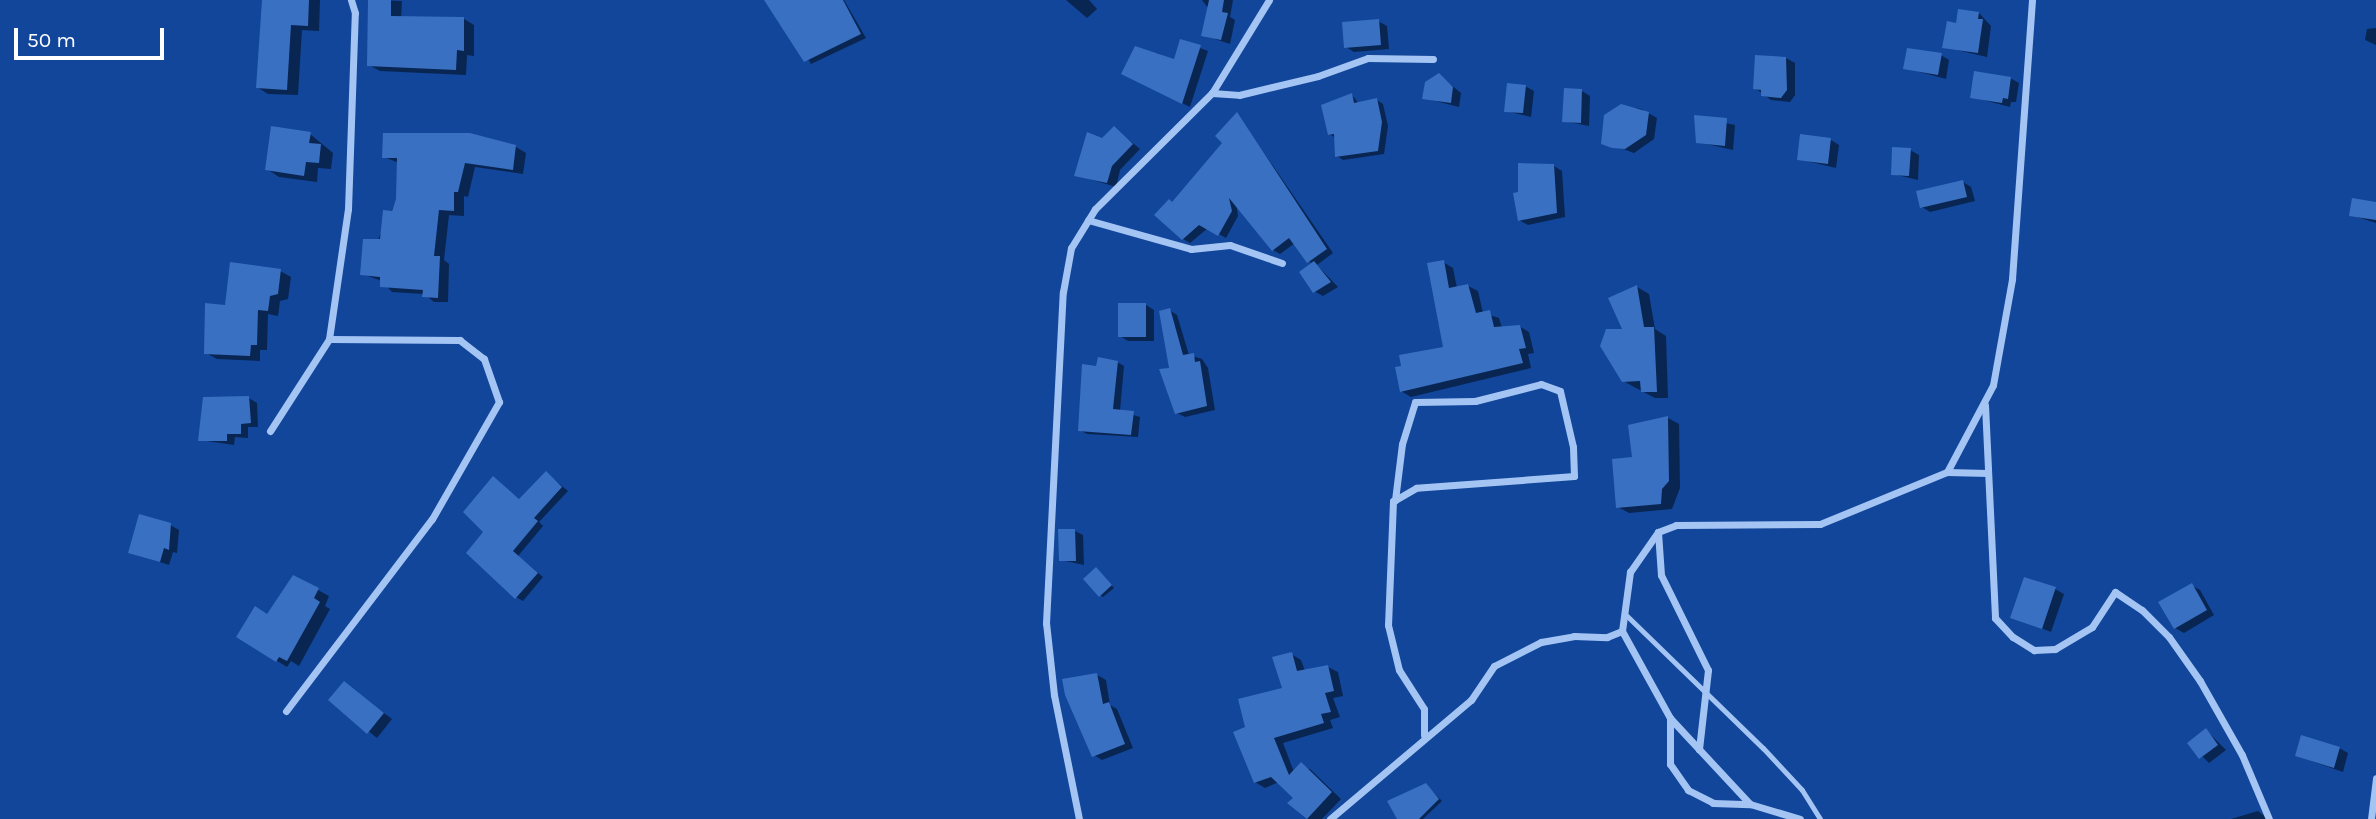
<!DOCTYPE html>
<html>
<head>
<meta charset="utf-8">
<style>
	body { margin:0 }
	#map { position:relative; width:2376px; height:819px; overflow:hidden; background:#11469a; font-family:Karla,sans-serif }
	div>[style] { position:absolute }
	.shadow>* { inset:0; background:#0007 }
	.building>* { inset:0; background:#3a70c1 }
	.service>* { height:5px; margin:-2.5px; padding:0 2.5px; transform-origin:2.5px; border-radius:2.5px; background:#a4c5f4 }
	.minor>* { height:7px; margin:-3.5px; padding:0 3.5px; transform-origin:3.5px; border-radius:3.5px; background:#a4c5f4 }
	span { translate:-50% -50%; white-space:nowrap; text-align:center; line-height:1.15; -webkit-text-stroke:7px #11469a; paint-order:stroke }
	.scale { position:absolute; left:14px; top:28px; width:150px; height:32px; box-sizing:border-box; border:4px solid #fff; border-top:0; padding-left:9px; font-size:21px; line-height:24px; white-space:nowrap; color:#fff; -webkit-text-stroke:5px #11469a; paint-order:stroke }
</style>
</head>
<body>
<div id="map">
	<div class="shadow">
		<i style="clip-path:polygon(263px 0,320px 0,319px 31px,302px 30px,298px 95px,268px 94px,257px 87px)"></i>
		<i style="clip-path:polygon(370px 0,402px 1px,401px 18px,464px 19px,474px 25px,474px 56px,467px 55px,466px 75px,380px 71px,369px 65px)"></i>
		<i style="clip-path:polygon(772px 0,844px 0,866px 38px,811px 64px)"></i>
		<i style="clip-path:polygon(1066px 0,1089px 0,1097px 9px,1087px 18px)"></i>
		<i style="clip-path:polygon(1202px 0,1233px 0,1230px 17px,1235px 20px,1230px 44px,1203px 35px,1208px 8px)"></i>
		<i style="clip-path:polygon(1979px 13px,1991px 26px,1987px 57px,1944px 47px,1958px 25px)"></i>
		<i style="clip-path:polygon(1378px 21px,1387px 26px,1389px 49px,1354px 52px,1346px 47px)"></i>
		<i style="clip-path:polygon(2376px 28px,2376px 45px,2365px 40px,2367px 29px)"></i>
		<i style="clip-path:polygon(1181px 41px,1208px 51px,1190px 107px,1131px 78px,1157px 53px,1175px 61px)"></i>
		<i style="clip-path:polygon(1941px 55px,1949px 60px,1946px 79px,1905px 68px)"></i>
		<i style="clip-path:polygon(1786px 58px,1795px 63px,1795px 95px,1790px 102px,1771px 100px,1755px 88px)"></i>
		<i style="clip-path:polygon(1439px 75px,1461px 93px,1459px 107px,1424px 98px)"></i>
		<i style="clip-path:polygon(2010px 78px,2019px 83px,2016px 102px,2011px 102px,2010px 107px,1972px 97px)"></i>
		<i style="clip-path:polygon(1525px 86px,1534px 91px,1531px 117px,1506px 111px)"></i>
		<i style="clip-path:polygon(1582px 91px,1590px 96px,1589px 126px,1564px 121px)"></i>
		<i style="clip-path:polygon(1352px 95px,1359px 104px,1377px 100px,1383px 104px,1388px 126px,1384px 154px,1343px 160px,1337px 156px,1336px 138px,1329px 134px)"></i>
		<i style="clip-path:polygon(1622px 106px,1641px 109px,1657px 118px,1654px 139px,1634px 153px,1610px 144px)"></i>
		<i style="clip-path:polygon(1238px 115px,1333px 253px,1317px 265px,1338px 287px,1323px 296px,1314px 291px,1312px 264px,1295px 243px,1280px 254px,1273px 250px,1236px 203px,1238px 216px,1226px 238px,1208px 228px,1190px 243px,1183px 239px,1173px 204px,1225px 143px)"></i>
		<i style="clip-path:polygon(1695px 117px,1735px 125px,1733px 150px,1698px 142px)"></i>
		<i style="clip-path:polygon(1114px 128px,1140px 149px,1120px 170px,1116px 187px,1076px 175px)"></i>
		<i style="clip-path:polygon(310px 134px,333px 153px,331px 169px,318px 168px,317px 182px,279px 177px,267px 169px)"></i>
		<i style="clip-path:polygon(1831px 140px,1839px 145px,1836px 168px,1798px 159px)"></i>
		<i style="clip-path:polygon(516px 147px,526px 153px,523px 174px,475px 167px,468px 197px,464px 196px,464px 216px,449px 215px,444px 260px,449px 264px,448px 302px,434px 302px,424px 294px,392px 292px,382px 281px,362px 274px,397px 199px,399px 163px,384px 157px)"></i>
		<i style="clip-path:polygon(1910px 150px,1919px 155px,1918px 180px,1893px 174px)"></i>
		<i style="clip-path:polygon(1554px 166px,1562px 171px,1565px 217px,1528px 225px,1519px 220px,1520px 193px)"></i>
		<i style="clip-path:polygon(1963px 182px,1971px 187px,1975px 201px,1930px 212px,1922px 207px)"></i>
		<i style="clip-path:polygon(2376px 204px,2376px 223px,2351px 215px)"></i>
		<i style="clip-path:polygon(1443px 262px,1453px 268px,1457px 288px,1468px 286px,1478px 291px,1483px 313px,1499px 318px,1502px 328px,1519px 326px,1529px 332px,1534px 353px,1528px 354px,1531px 368px,1411px 397px,1401px 391px,1445px 349px)"></i>
		<i style="clip-path:polygon(280px 271px,291px 277px,288px 299px,280px 301px,278px 316px,268px 314px,267px 350px,260px 350px,260px 361px,217px 359px,206px 353px,227px 307px)"></i>
		<i style="clip-path:polygon(1637px 287px,1649px 294px,1655px 329px,1666px 336px,1668px 398px,1655px 398px,1623px 381px,1624px 331px)"></i>
		<i style="clip-path:polygon(1146px 305px,1154px 310px,1154px 341px,1128px 341px,1120px 336px)"></i>
		<i style="clip-path:polygon(1169px 310px,1177px 315px,1189px 355px,1202px 359px,1208px 368px,1215px 410px,1185px 417px,1177px 413px)"></i>
		<i style="clip-path:polygon(1117px 362px,1124px 366px,1120px 411px,1140px 417px,1138px 437px,1087px 434px,1080px 430px,1098px 368px)"></i>
		<i style="clip-path:polygon(249px 398px,257px 403px,258px 427px,248px 427px,248px 438px,235px 437px,234px 445px,200px 440px)"></i>
		<i style="clip-path:polygon(1668px 418px,1679px 424px,1680px 488px,1672px 509px,1629px 513px,1618px 507px,1634px 459px)"></i>
		<i style="clip-path:polygon(546px 473px,568px 491px,539px 522px,543px 526px,518px 556px,543px 577px,523px 601px,516px 597px,486px 532px,494px 478px,520px 500px)"></i>
		<i style="clip-path:polygon(170px 525px,179px 530px,177px 553px,173px 552px,169px 565px,130px 552px)"></i>
		<i style="clip-path:polygon(1075px 531px,1083px 535px,1084px 565px,1061px 560px)"></i>
		<i style="clip-path:polygon(1097px 569px,1114px 588px,1103px 597px,1100px 595px)"></i>
		<i style="clip-path:polygon(294px 577px,329px 596px,325px 606px,330px 609px,299px 666px,291px 661px,287px 667px,238px 637px,268px 616px)"></i>
		<i style="clip-path:polygon(2191px 585px,2200px 590px,2214px 615px,2184px 633px,2175px 628px)"></i>
		<i style="clip-path:polygon(2055px 589px,2064px 594px,2051px 632px,2013px 617px)"></i>
		<i style="clip-path:polygon(1291px 654px,1301px 660px,1305px 671px,1328px 667px,1338px 672px,1343px 696px,1333px 698px,1340px 717px,1330px 720px,1333px 728px,1283px 743px,1294px 772px,1301px 765px,1311px 770px,1341px 799px,1322px 819px,1308px 819px,1290px 803px,1296px 798px,1279px 782px,1265px 788px,1255px 782px,1247px 729px,1284px 689px)"></i>
		<i style="clip-path:polygon(1097px 675px,1106px 680px,1110px 705px,1117px 709px,1133px 748px,1102px 760px,1094px 755px)"></i>
		<i style="clip-path:polygon(344px 683px,392px 719px,377px 738px,330px 700px)"></i>
		<i style="clip-path:polygon(2206px 730px,2226px 750px,2209px 763px,2189px 743px)"></i>
		<i style="clip-path:polygon(2339px 748px,2348px 753px,2343px 772px,2297px 756px)"></i>
		<i style="clip-path:polygon(1426px 785px,1442px 801px,1423px 819px,1399px 819px)"></i>
		<i style="clip-path:polygon(2258px 811px,2268px 819px,2231px 819px)"></i>
	</div>
	<div class="building">
		<i style="clip-path:polygon(262px 0,309px 0,308px 26px,291px 25px,287px 90px,256px 88px)"></i>
		<i style="clip-path:polygon(368px 0,391px 0,391px 16px,464px 17px,464px 51px,457px 50px,456px 70px,367px 66px)"></i>
		<i style="clip-path:polygon(764px 0,843px 0,861px 34px,804px 62px)"></i>
		<i style="clip-path:polygon(1209px 0,1224px 0,1222px 12px,1228px 13px,1221px 40px,1201px 36px)"></i>
		<i style="clip-path:polygon(1958px 9px,1979px 12px,1978px 19px,1983px 19px,1978px 53px,1942px 48px,1947px 21px,1956px 23px)"></i>
		<i style="clip-path:polygon(1379px 19px,1381px 45px,1344px 48px,1342px 22px)"></i>
		<i style="clip-path:polygon(1180px 39px,1201px 45px,1182px 104px,1121px 74px,1135px 46px,1174px 59px)"></i>
		<i style="clip-path:polygon(1907px 48px,1942px 53px,1938px 75px,1903px 69px)"></i>
		<i style="clip-path:polygon(1755px 55px,1786px 57px,1787px 90px,1781px 98px,1761px 96px,1761px 90px,1753px 89px)"></i>
		<i style="clip-path:polygon(1974px 71px,2011px 77px,2008px 99px,2003px 98px,2002px 103px,1970px 98px)"></i>
		<i style="clip-path:polygon(1439px 73px,1453px 87px,1451px 103px,1422px 99px,1425px 82px)"></i>
		<i style="clip-path:polygon(1507px 83px,1526px 85px,1523px 113px,1504px 112px)"></i>
		<i style="clip-path:polygon(1564px 88px,1582px 89px,1581px 123px,1562px 122px)"></i>
		<i style="clip-path:polygon(1352px 93px,1354px 103px,1377px 98px,1382px 122px,1378px 151px,1335px 157px,1334px 134px,1328px 135px,1321px 105px)"></i>
		<i style="clip-path:polygon(1621px 104px,1649px 112px,1646px 135px,1625px 149px,1612px 148px,1601px 144px,1604px 115px)"></i>
		<i style="clip-path:polygon(1237px 112px,1327px 249px,1307px 263px,1289px 238px,1272px 251px,1229px 198px,1232px 211px,1218px 236px,1199px 225px,1182px 240px,1154px 215px,1169px 199px,1172px 202px,1222px 143px,1215px 136px)"></i>
		<i style="clip-path:polygon(1694px 115px,1727px 118px,1725px 146px,1696px 143px)"></i>
		<i style="clip-path:polygon(271px 126px,311px 132px,309px 143px,321px 144px,319px 163px,306px 162px,304px 176px,265px 170px)"></i>
		<i style="clip-path:polygon(1114px 126px,1133px 144px,1112px 166px,1107px 183px,1074px 176px,1087px 132px,1102px 138px)"></i>
		<i style="clip-path:polygon(383px 133px,470px 133px,516px 145px,513px 170px,465px 163px,458px 192px,454px 192px,454px 211px,439px 210px,434px 256px,440px 256px,438px 298px,422px 297px,423px 290px,380px 287px,380px 277px,360px 275px,363px 239px,380px 239px,383px 210px,392px 211px,396px 199px,397px 158px,382px 158px)"></i>
		<i style="clip-path:polygon(1800px 134px,1831px 138px,1828px 164px,1797px 160px)"></i>
		<i style="clip-path:polygon(1892px 147px,1911px 148px,1909px 176px,1891px 175px)"></i>
		<i style="clip-path:polygon(1518px 163px,1554px 164px,1557px 213px,1518px 221px,1513px 193px,1518px 192px)"></i>
		<i style="clip-path:polygon(1963px 180px,1967px 197px,1920px 208px,1916px 191px)"></i>
		<i style="clip-path:polygon(2352px 198px,2376px 202px,2376px 220px,2349px 216px)"></i>
		<i style="clip-path:polygon(1444px 260px,1449px 288px,1468px 284px,1476px 313px,1490px 310px,1494px 327px,1520px 325px,1526px 348px,1519px 349px,1523px 363px,1400px 392px,1395px 367px,1401px 366px,1399px 355px,1443px 347px,1427px 263px)"></i>
		<i style="clip-path:polygon(1314px 261px,1331px 282px,1313px 293px,1299px 272px)"></i>
		<i style="clip-path:polygon(230px 262px,281px 269px,278px 294px,270px 296px,268px 311px,258px 310px,257px 345px,251px 345px,250px 356px,204px 354px,205px 303px,225px 305px)"></i>
		<i style="clip-path:polygon(1637px 285px,1644px 327px,1654px 327px,1657px 392px,1641px 392px,1640px 381px,1622px 382px,1600px 346px,1606px 329px,1622px 329px,1608px 298px)"></i>
		<i style="clip-path:polygon(1118px 303px,1146px 303px,1146px 337px,1118px 337px)"></i>
		<i style="clip-path:polygon(1170px 308px,1183px 355px,1194px 353px,1195px 362px,1200px 361px,1207px 406px,1175px 414px,1159px 369px,1169px 368px,1159px 311px)"></i>
		<i style="clip-path:polygon(1098px 357px,1118px 361px,1113px 409px,1134px 411px,1131px 435px,1078px 431px,1082px 364px,1096px 366px)"></i>
		<i style="clip-path:polygon(249px 396px,251px 423px,241px 424px,241px 434px,227px 434px,227px 441px,198px 441px,203px 397px)"></i>
		<i style="clip-path:polygon(1668px 416px,1669px 481px,1662px 489px,1661px 504px,1616px 508px,1612px 459px,1632px 457px,1628px 425px)"></i>
		<i style="clip-path:polygon(546px 471px,562px 487px,534px 518px,538px 521px,513px 551px,538px 573px,515px 599px,466px 553px,483px 532px,463px 512px,493px 476px,519px 499px)"></i>
		<i style="clip-path:polygon(139px 514px,171px 523px,169px 550px,164px 548px,160px 562px,128px 553px)"></i>
		<i style="clip-path:polygon(1058px 529px,1075px 529px,1076px 561px,1059px 561px)"></i>
		<i style="clip-path:polygon(1096px 567px,1112px 585px,1099px 597px,1083px 579px)"></i>
		<i style="clip-path:polygon(293px 575px,319px 588px,314px 598px,320px 602px,287px 661px,279px 657px,276px 662px,236px 637px,255px 606px,267px 614px)"></i>
		<i style="clip-path:polygon(2024px 577px,2056px 587px,2042px 629px,2010px 618px)"></i>
		<i style="clip-path:polygon(2192px 583px,2207px 610px,2174px 629px,2158px 602px)"></i>
		<i style="clip-path:polygon(1292px 652px,1297px 671px,1328px 665px,1334px 691px,1325px 693px,1331px 712px,1321px 714px,1324px 723px,1274px 738px,1289px 775px,1301px 762px,1332px 792px,1307px 819px,1287px 803px,1293px 798px,1271px 777px,1254px 783px,1233px 732px,1245px 727px,1238px 699px,1282px 688px,1272px 657px)"></i>
		<i style="clip-path:polygon(1097px 673px,1103px 704px,1109px 702px,1125px 744px,1092px 757px,1065px 695px,1062px 679px)"></i>
		<i style="clip-path:polygon(344px 681px,384px 713px,367px 734px,328px 700px)"></i>
		<i style="clip-path:polygon(2206px 728px,2218px 745px,2199px 759px,2187px 743px)"></i>
		<i style="clip-path:polygon(2301px 735px,2340px 747px,2334px 768px,2295px 756px)"></i>
		<i style="clip-path:polygon(1426px 783px,1439px 799px,1419px 819px,1397px 819px,1387px 801px)"></i>
	</div>
	<div class="service">
		<i style="left:1626px;top:615px;width:191px;rotate:44.2deg"></i>
		<i style="left:1763px;top:748px;width:57px;rotate:47.1deg"></i>
		<i style="left:1802px;top:790px;width:34px;rotate:58deg"></i>
	</div>
	<div class="minor">
		<i style="left:1212px;top:93px;width:27px;rotate:4deg"></i>
		<i style="left:1239px;top:95px;width:81px;rotate:-13.5deg"></i>
		<i style="left:1318px;top:76px;width:53px;rotate:-19.8deg"></i>
		<i style="left:1368px;top:58px;width:65px;rotate:0.9deg"></i>
		<i style="left:1088px;top:220px;width:107px;rotate:15.7deg"></i>
		<i style="left:1191px;top:249px;width:39px;rotate:-6deg"></i>
		<i style="left:1230px;top:245px;width:55px;rotate:19.1deg"></i>
		<i style="left:1985px;top:405px;width:213px;rotate:87.3deg"></i>
		<i style="left:1995px;top:618px;width:26px;rotate:47deg"></i>
		<i style="left:2013px;top:637px;width:25px;rotate:32deg"></i>
		<i style="left:2034px;top:650px;width:21px;rotate:-3deg"></i>
		<i style="left:2055px;top:649px;width:43px;rotate:-30.7deg"></i>
		<i style="left:2092px;top:627px;width:42px;rotate:-56.7deg"></i>
		<i style="left:2115px;top:592px;width:32px;rotate:34deg"></i>
		<i style="left:2142px;top:610px;width:38px;rotate:45deg"></i>
		<i style="left:2169px;top:637px;width:54px;rotate:54.8deg"></i>
		<i style="left:2200px;top:681px;width:85px;rotate:60.4deg"></i>
		<i style="left:2242px;top:755px;width:69px;rotate:67.1deg"></i>
		<i style="left:270px;top:431px;width:109px;rotate:-57.3deg"></i>
		<i style="left:329px;top:339px;width:131px;rotate:-81.7deg"></i>
		<i style="left:348px;top:209px;width:196px;rotate:-88deg"></i>
		<i style="left:355px;top:13px;width:14px;rotate:-107deg"></i>
		<i style="left:1947px;top:472px;width:41px;rotate:1.4deg"></i>
		<i style="left:1395px;top:500px;width:56px;rotate:-82.9deg"></i>
		<i style="left:1402px;top:444px;width:44px;rotate:-72.8deg"></i>
		<i style="left:1415px;top:402px;width:60px;rotate:-1deg"></i>
		<i style="left:1475px;top:401px;width:68px;rotate:-14.4deg"></i>
		<i style="left:1541px;top:384px;width:20px;rotate:20deg"></i>
		<i style="left:1560px;top:391px;width:57px;rotate:76.9deg"></i>
		<i style="left:1573px;top:447px;width:29px;rotate:88deg"></i>
		<i style="left:1574px;top:476px;width:158px;rotate:175.7deg"></i>
		<i style="left:1416px;top:488px;width:24px;rotate:150deg"></i>
		<i style="left:1395px;top:500px;width:2px;rotate:153deg"></i>
		<i style="left:1393px;top:501px;width:124px;rotate:92.3deg"></i>
		<i style="left:1388px;top:625px;width:46px;rotate:76.3deg"></i>
		<i style="left:1399px;top:670px;width:46px;rotate:57.3deg"></i>
		<i style="left:1424px;top:709px;width:26px;rotate:90deg"></i>
		<i style="left:1658px;top:532px;width:43px;rotate:86deg"></i>
		<i style="left:1661px;top:575px;width:106px;rotate:63.7deg"></i>
		<i style="left:1708px;top:670px;width:80px;rotate:96.5deg"></i>
		<i style="left:1622px;top:631px;width:99px;rotate:61.1deg"></i>
		<i style="left:1670px;top:718px;width:46px;rotate:90deg"></i>
		<i style="left:1670px;top:764px;width:32px;rotate:55deg"></i>
		<i style="left:1688px;top:790px;width:28px;rotate:27deg"></i>
		<i style="left:1713px;top:803px;width:37px;rotate:2deg"></i>
		<i style="left:1750px;top:804px;width:52px;rotate:16.7deg"></i>
		<i style="left:286px;top:711px;width:241px;rotate:-52.8deg"></i>
		<i style="left:432px;top:519px;width:135px;rotate:-60.2deg"></i>
		<i style="left:499px;top:402px;width:46px;rotate:-109.2deg"></i>
		<i style="left:484px;top:359px;width:31px;rotate:-142deg"></i>
		<i style="left:460px;top:340px;width:131px;rotate:-179.6deg"></i>
		<i style="left:1670px;top:718px;width:117px;rotate:47.1deg"></i>
		<i style="left:1079px;top:819px;width:126px;rotate:-101.4deg"></i>
		<i style="left:1054px;top:695px;width:72px;rotate:-96.3deg"></i>
		<i style="left:1046px;top:623px;width:331px;rotate:-87.1deg"></i>
		<i style="left:1063px;top:292px;width:45px;rotate:-79.7deg"></i>
		<i style="left:1071px;top:248px;width:46px;rotate:-58.4deg"></i>
		<i style="left:1095px;top:209px;width:165px;rotate:-44.8deg"></i>
		<i style="left:1212px;top:93px;width:109px;rotate:-58.5deg"></i>
		<i style="left:1330px;top:819px;width:185px;rotate:-40.2deg"></i>
		<i style="left:1471px;top:700px;width:41px;rotate:-55.9deg"></i>
		<i style="left:1494px;top:666px;width:53px;rotate:-27.1deg"></i>
		<i style="left:1541px;top:642px;width:34px;rotate:-10deg"></i>
		<i style="left:1574px;top:636px;width:33px;rotate:2deg"></i>
		<i style="left:1607px;top:637px;width:16px;rotate:-22deg"></i>
		<i style="left:1622px;top:631px;width:60px;rotate:-82.3deg"></i>
		<i style="left:1630px;top:572px;width:49px;rotate:-55deg"></i>
		<i style="left:1658px;top:532px;width:19px;rotate:-21deg"></i>
		<i style="left:1676px;top:525px;width:144px;rotate:-0.4deg"></i>
		<i style="left:1820px;top:524px;width:137px;rotate:-22.3deg"></i>
		<i style="left:1947px;top:472px;width:98px;rotate:-62.1deg"></i>
		<i style="left:1993px;top:385px;width:108px;rotate:-79.8deg"></i>
		<i style="left:2012px;top:279px;width:280px;rotate:-85.9deg"></i>
		<i style="left:2371px;top:819px;width:41px;rotate:-83deg"></i>
	</div>
	<div class="scale">50 m</div>
</div>
</body>
</html>
